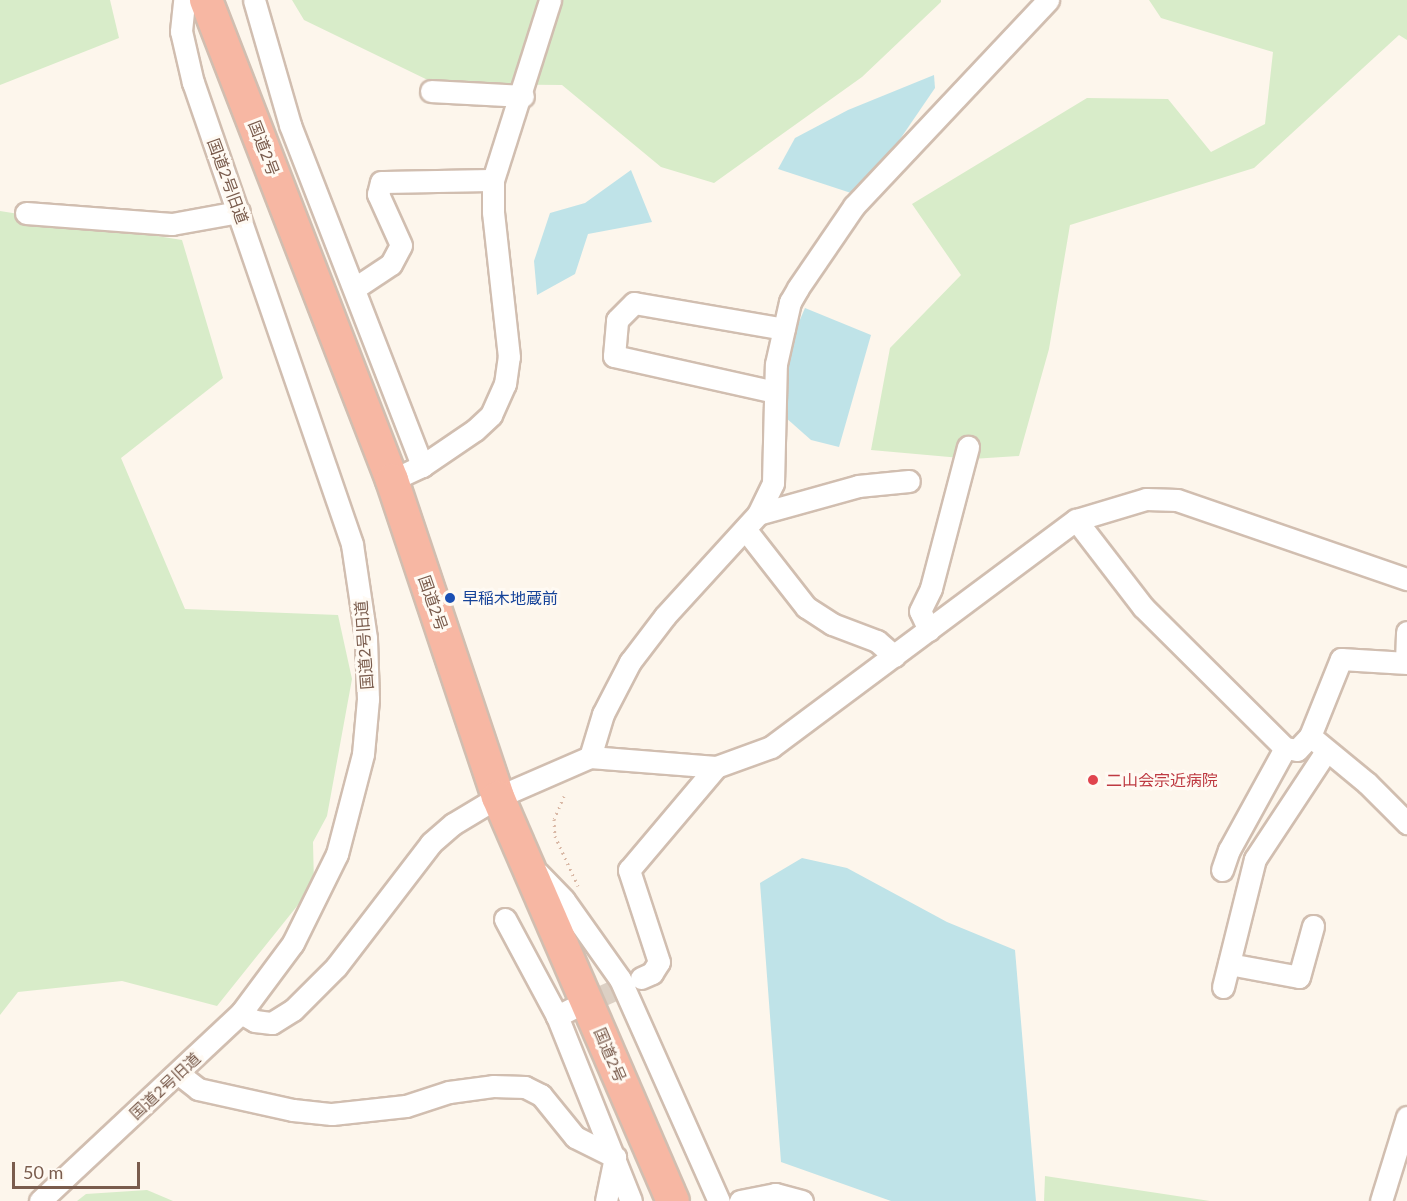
<!DOCTYPE html>
<html>
<head>
<meta charset="utf-8">
<style>
	body { margin:0 }
	#map { position:relative; width:1407px; height:1201px; overflow:hidden; background:#fdf6ec; font-family:Lato,"Noto Sans JP",sans-serif }
	div>[style] { position:absolute }
	.green>* { inset:0; background:#d8ecc9 }
	.water>* { inset:0; background:#bfe3e8 }
	.minor-tunnel>* { height:21px; margin-top:-10.5px; transform-origin:0; background:repeating-linear-gradient(90deg,#dcd0c4 0 21px,transparent 0 31px) }
	.path>* { height:3px; margin-top:-1.5px; transform-origin:0; background:repeating-linear-gradient(90deg,#d9b8a5 0 1.5px,transparent 0 6px) }
	.roads { filter:drop-shadow(2px 0 #d1beb0) drop-shadow(-2px 0 #d1beb0) drop-shadow(0 2px #d1beb0) drop-shadow(0 -2px #d1beb0) }
	.minor>* { height:21px; margin:-10.5px; padding:0 10.5px; transform-origin:10.5px; border-radius:10.5px; background:#fff }
	.highway>* { height:32px; margin:-16px; padding:0 16px; transform-origin:16px; border-radius:16px; background:#f7b7a3 }
	.dots>* { width:16px; height:16px; translate:-50% -50%; box-sizing:border-box; border:3px solid #fffaf3; border-radius:50% }
	span { translate:-50% -50%; white-space:nowrap; text-align:center; line-height:1.15; -webkit-text-stroke:6px #fffaf3; paint-order:stroke }
	.street-label { font-size:16px; color:#7a5c4d }
	.transit-label { font-size:16px; color:#164399 }
	.left { translate:0 -50%; text-align:left }
	.health-label { font-size:16px; color:#be3a42 }
	.scale { position:absolute; left:12px; top:1162px; width:128px; height:27px; box-sizing:border-box; border:3px solid #7a5c4d; border-top:0; padding-left:8px; font-size:18px; line-height:21px; white-space:nowrap; color:#7a5c4d; -webkit-text-stroke:4px #fffaf3; paint-order:stroke }
</style>
</head>
<body>
<div id="map">
	<div class="green">
		<i style="clip-path:polygon(0 0,110px 0,119px 38px,0 85px)"></i>
		<i style="clip-path:polygon(292px 0,941px 0,941px 2px,862px 77px,714px 183px,661px 167px,562px 85px,436px 84px,304px 20px)"></i>
		<i style="clip-path:polygon(1149px 0,1407px 0,1407px 40px,1399px 35px,1254px 168px,1070px 225px,1049px 349px,1019px 456px,972px 459px,871px 450px,890px 348px,961px 275px,912px 204px,1087px 98px,1168px 99px,1211px 152px,1265px 124px,1273px 52px,1161px 18px)"></i>
		<i style="clip-path:polygon(0 211px,182px 240px,223px 378px,121px 458px,185px 609px,338px 615px,352px 679px,327px 816px,313px 842px,314px 885px,217px 1006px,122px 981px,18px 992px,0 1015px)"></i>
		<i style="clip-path:polygon(1045px 1176px,1210px 1201px,1044px 1201px)"></i>
		<i style="clip-path:polygon(147px 1190px,173px 1201px,77px 1201px,86px 1194px)"></i>
	</div>
	<div class="water">
		<i style="clip-path:polygon(934px 75px,935px 88px,894px 148px,851px 193px,778px 169px,795px 138px,848px 110px)"></i>
		<i style="clip-path:polygon(631px 170px,652px 222px,588px 234px,575px 274px,537px 295px,534px 261px,550px 213px,585px 203px)"></i>
		<i style="clip-path:polygon(805px 308px,871px 335px,839px 447px,811px 440px,785px 417px,789px 345px)"></i>
		<i style="clip-path:polygon(802px 858px,847px 868px,947px 922px,1015px 950px,1036px 1201px,891px 1201px,781px 1162px,760px 883px)"></i>
	</div>
	<div class="minor-tunnel">
		<i style="left:575px;top:1008px;width:70px;rotate:-24.4deg"></i>
	</div>
	<div class="path">
		<i style="left:564px;top:796px;width:25px;rotate:113deg"></i>
		<i style="left:554px;top:819px;width:17px;rotate:87deg"></i>
		<i style="left:555px;top:836px;width:55px;rotate:65.3deg"></i>
	</div>
	<div class="roads">
		<div class="minor">
			<i style="left:254px;top:0;width:130px;rotate:73.9deg"></i>
			<i style="left:290px;top:125px;width:366px;rotate:68.8deg"></i>
			<i style="left:431px;top:91px;width:92px;rotate:3.1deg"></i>
			<i style="left:26px;top:213px;width:146px;rotate:4.3deg"></i>
			<i style="left:172px;top:224px;width:68px;rotate:-10.2deg"></i>
			<i style="left:355px;top:288px;width:43px;rotate:-33.7deg"></i>
			<i style="left:391px;top:264px;width:21px;rotate:-62deg"></i>
			<i style="left:401px;top:245px;width:56px;rotate:-114.3deg"></i>
			<i style="left:378px;top:194px;width:12px;rotate:-76deg"></i>
			<i style="left:381px;top:182px;width:112px;rotate:-1deg"></i>
			<i style="left:775px;top:392px;width:165px;rotate:-167.4deg"></i>
			<i style="left:614px;top:356px;width:36px;rotate:-85deg"></i>
			<i style="left:617px;top:320px;width:24px;rotate:-45deg"></i>
			<i style="left:634px;top:303px;width:152px;rotate:9.8deg"></i>
			<i style="left:392px;top:480px;width:33px;rotate:-25deg"></i>
			<i style="left:422px;top:466px;width:64px;rotate:-34.2deg"></i>
			<i style="left:475px;top:430px;width:22px;rotate:-43deg"></i>
			<i style="left:491px;top:415px;width:34px;rotate:-66deg"></i>
			<i style="left:505px;top:384px;width:27px;rotate:-82deg"></i>
			<i style="left:509px;top:357px;width:146px;rotate:-96.3deg"></i>
			<i style="left:493px;top:212px;width:32px;rotate:-90deg"></i>
			<i style="left:493px;top:180px;width:189px;rotate:-72.4deg"></i>
			<i style="left:758px;top:514px;width:104px;rotate:-15.6deg"></i>
			<i style="left:858px;top:486px;width:51px;rotate:-5.6deg"></i>
			<i style="left:1076px;top:520px;width:110px;rotate:52.4deg"></i>
			<i style="left:1143px;top:607px;width:200px;rotate:44.8deg"></i>
			<i style="left:1285px;top:748px;width:12px;rotate:9deg"></i>
			<i style="left:1297px;top:750px;width:19px;rotate:-47deg"></i>
			<i style="left:1310px;top:736px;width:74px;rotate:39.5deg"></i>
			<i style="left:1367px;top:783px;width:57px;rotate:45deg"></i>
			<i style="left:745px;top:529px;width:99px;rotate:52deg"></i>
			<i style="left:806px;top:607px;width:31px;rotate:33deg"></i>
			<i style="left:832px;top:624px;width:48px;rotate:20.7deg"></i>
			<i style="left:877px;top:641px;width:23px;rotate:41deg"></i>
			<i style="left:929px;top:630px;width:21px;rotate:-115deg"></i>
			<i style="left:920px;top:611px;width:25px;rotate:-64deg"></i>
			<i style="left:931px;top:588px;width:146px;rotate:-75.3deg"></i>
			<i style="left:1406px;top:662px;width:30px;rotate:-88deg"></i>
			<i style="left:1310px;top:736px;width:83px;rotate:-68.1deg"></i>
			<i style="left:1341px;top:659px;width:66px;rotate:3.5deg"></i>
			<i style="left:590px;top:757px;width:45px;rotate:-73.2deg"></i>
			<i style="left:603px;top:714px;width:59px;rotate:-62.6deg"></i>
			<i style="left:630px;top:662px;width:58px;rotate:-52.7deg"></i>
			<i style="left:665px;top:616px;width:138px;rotate:-47.6deg"></i>
			<i style="left:758px;top:514px;width:34px;rotate:-64deg"></i>
			<i style="left:773px;top:483px;width:119px;rotate:-88.6deg"></i>
			<i style="left:776px;top:364px;width:64px;rotate:-77.3deg"></i>
			<i style="left:790px;top:302px;width:16px;rotate:-60deg"></i>
			<i style="left:798px;top:288px;width:99px;rotate:-55.7deg"></i>
			<i style="left:854px;top:206px;width:283px;rotate:-46.7deg"></i>
			<i style="left:1222px;top:870px;width:21px;rotate:-71deg"></i>
			<i style="left:1229px;top:850px;width:116px;rotate:-61.2deg"></i>
			<i style="left:538px;top:873px;width:37px;rotate:46deg"></i>
			<i style="left:564px;top:900px;width:97px;rotate:54.7deg"></i>
			<i style="left:620px;top:979px;width:243px;rotate:66deg"></i>
			<i style="left:505px;top:919px;width:110px;rotate:61.8deg"></i>
			<i style="left:1229px;top:964px;width:71px;rotate:10.5deg"></i>
			<i style="left:1299px;top:977px;width:53px;rotate:-74.6deg"></i>
			<i style="left:641px;top:978px;width:12px;rotate:-24deg"></i>
			<i style="left:652px;top:973px;width:13px;rotate:-58deg"></i>
			<i style="left:659px;top:962px;width:97px;rotate:-108.1deg"></i>
			<i style="left:629px;top:870px;width:135px;rotate:-49.8deg"></i>
			<i style="left:1223px;top:987px;width:132px;rotate:-76deg"></i>
			<i style="left:1255px;top:859px;width:127px;rotate:-56.6deg"></i>
			<i style="left:571px;top:1009px;width:16px;rotate:153deg"></i>
			<i style="left:557px;top:1016px;width:199px;rotate:68.2deg"></i>
			<i style="left:241px;top:1013px;width:16px;rotate:30deg"></i>
			<i style="left:255px;top:1021px;width:17px;rotate:7deg"></i>
			<i style="left:272px;top:1023px;width:25px;rotate:-32deg"></i>
			<i style="left:293px;top:1010px;width:61px;rotate:-45deg"></i>
			<i style="left:336px;top:967px;width:156px;rotate:-52.5deg"></i>
			<i style="left:431px;top:843px;width:29px;rotate:-41deg"></i>
			<i style="left:453px;top:824px;width:52px;rotate:-31deg"></i>
			<i style="left:498px;top:797px;width:100px;rotate:-23.5deg"></i>
			<i style="left:590px;top:757px;width:126px;rotate:4.5deg"></i>
			<i style="left:716px;top:767px;width:59px;rotate:-20deg"></i>
			<i style="left:771px;top:747px;width:380px;rotate:-36.7deg"></i>
			<i style="left:1076px;top:520px;width:73px;rotate:-16.7deg"></i>
			<i style="left:1146px;top:499px;width:31px;rotate:2deg"></i>
			<i style="left:1177px;top:500px;width:243px;rotate:19deg"></i>
			<i style="left:179px;top:1074px;width:24px;rotate:38deg"></i>
			<i style="left:198px;top:1089px;width:97px;rotate:12.5deg"></i>
			<i style="left:293px;top:1110px;width:39px;rotate:6deg"></i>
			<i style="left:332px;top:1114px;width:74px;rotate:-6.2deg"></i>
			<i style="left:406px;top:1106px;width:45px;rotate:-18deg"></i>
			<i style="left:449px;top:1092px;width:44px;rotate:-7.8deg"></i>
			<i style="left:493px;top:1086px;width:32px;rotate:2deg"></i>
			<i style="left:525px;top:1087px;width:18px;rotate:27deg"></i>
			<i style="left:541px;top:1095px;width:54px;rotate:51deg"></i>
			<i style="left:575px;top:1137px;width:45px;rotate:26.6deg"></i>
			<i style="left:615px;top:1157px;width:45px;rotate:101.6deg"></i>
			<i style="left:40px;top:1201px;width:275px;rotate:-43.1deg"></i>
			<i style="left:241px;top:1013px;width:87px;rotate:-53.4deg"></i>
			<i style="left:293px;top:943px;width:99px;rotate:-63.7deg"></i>
			<i style="left:337px;top:854px;width:103px;rotate:-75.4deg"></i>
			<i style="left:363px;top:754px;width:55px;rotate:-84.8deg"></i>
			<i style="left:368px;top:699px;width:61px;rotate:-91.9deg"></i>
			<i style="left:366px;top:638px;width:95px;rotate:-98.5deg"></i>
			<i style="left:352px;top:544px;width:488px;rotate:-109deg"></i>
			<i style="left:193px;top:83px;width:53px;rotate:-103deg"></i>
			<i style="left:181px;top:31px;width:31px;rotate:-84deg"></i>
			<i style="left:740px;top:1201px;width:36px;rotate:-11deg"></i>
			<i style="left:775px;top:1194px;width:28px;rotate:15deg"></i>
			<i style="left:1381px;top:1201px;width:88px;rotate:-72.8deg"></i>
		</div>
		<div class="highway">
			<i style="left:206px;top:0;width:515px;rotate:68.82deg"></i>
			<i style="left:392px;top:480px;width:334px;rotate:71.5deg"></i>
			<i style="left:498px;top:797px;width:440px;rotate:66.6deg"></i>
		</div>
	</div>
	<div class="dots">
		<i style="left:450px;top:598px;background:#1a4fb4"></i>
		<i style="left:1093px;top:780px;background:#e0444e"></i>
	</div>
	<div class="street-label">
		<span style="left:264px;top:148px;rotate:69deg">国道2号</span>
		<span style="left:228px;top:181px;rotate:70deg">国道2号旧道</span>
		<span style="left:433px;top:603px;rotate:71deg">国道2号</span>
		<span style="left:364px;top:645px;rotate:-94deg">国道2号旧道</span>
		<span style="left:610px;top:1055px;rotate:67deg">国道2号</span>
		<span style="left:165px;top:1086px;rotate:-43deg">国道2号旧道</span>
	</div>
	<div class="transit-label">
		<span class="left" style="left:462px;top:598px">早稲木地蔵前</span>
	</div>
	<div class="health-label">
		<span class="left" style="left:1106px;top:780px">二山会宗近病院</span>
	</div>
	<div class="scale">50 m</div>
</div>
</body>
</html>
